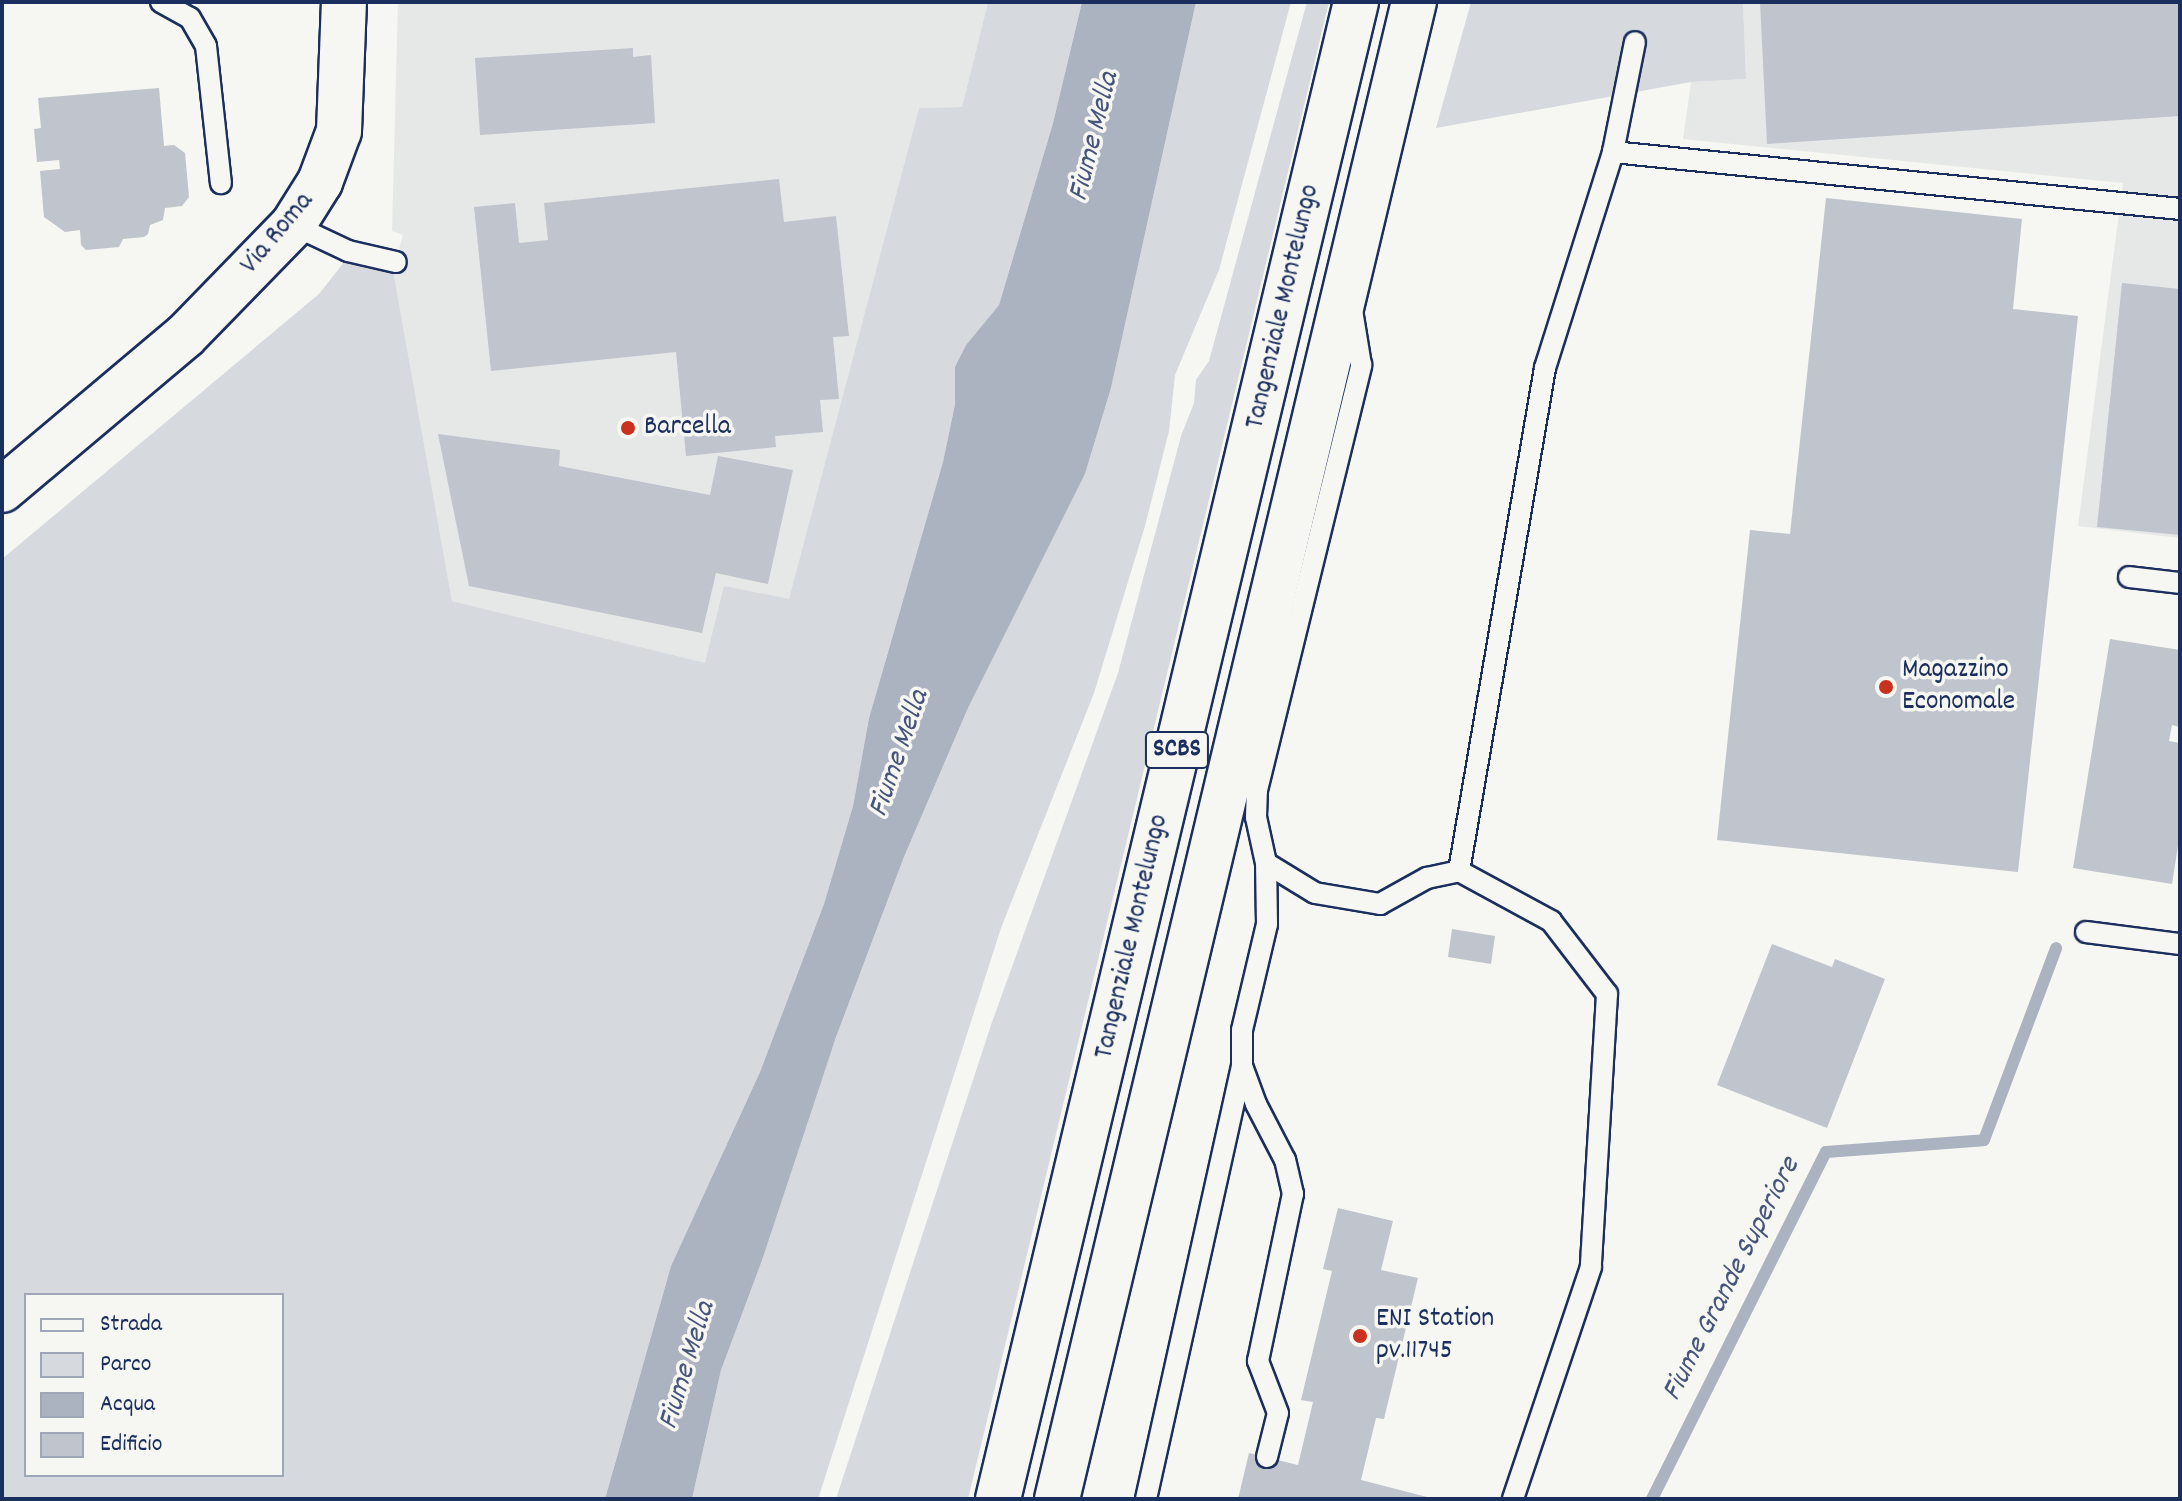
<!DOCTYPE html>
<html>
<head>
<meta charset="utf-8">
<style>
	body { margin:0 }
	#map { position:relative; width:2182px; height:1501px; overflow:hidden; background:#f6f6f2; font-family:Dekko,sans-serif }
	div>[style] { position:absolute }
	.built>* { inset:0; background:#e6e7e7 }
	.green>* { inset:0; background:#d6d9dd }
	.water>* { inset:0; background:#abb2c0 }
	.stream>* { height:12px; margin:-6px; padding:0 6px; transform-origin:6px; border-radius:6px; background:#abb2c0 }
	.building>* { inset:0; background:#c0c4cd }
	.roads { filter:drop-shadow(2px 0 #1b2f5e) drop-shadow(-2px 0 #1b2f5e) drop-shadow(0 2px #1b2f5e) drop-shadow(0 -2px #1b2f5e) }
	.service>* { height:20px; margin:-10px; padding:0 10px; transform-origin:10px; border-radius:10px; background:#f6f6f2 }
	.tertiary>* { height:44px; margin:-22px; padding:0 22px; transform-origin:22px; border-radius:22px; background:#f6f6f2 }
	.trunk>* { height:44px; margin:-22px; padding:0 22px; transform-origin:22px; border-radius:22px; background:#f6f6f2 }
	.dots>* { width:22px; height:22px; translate:-50% -50%; box-sizing:border-box; border:4px solid #f6f6f2; border-radius:50% }
	span { translate:-50% -50%; white-space:nowrap; text-align:center; line-height:1.15; -webkit-text-stroke:7px #f6f6f2; paint-order:stroke }
	.shield-label span { padding:2px 6px; background:#f6f6f2; border:2px solid; border-radius:6px; -webkit-text-stroke-width:0 }
	.shield-label { font-size:26px; color:#1b2f5e; font-weight:700 }
	.street-label { font-size:28px; color:#1b2f5e }
	.poi-label { font-size:28px; color:#1b2f5e }
	.left { translate:0 -50%; text-align:left }
	.water-label { font-size:30px; color:#46567b; font-style:italic }
	.frame { position:absolute; inset:0; border:4px solid #1b2f5e; pointer-events:none }
	.legend { position:absolute; left:24px; top:1293px; width:260px; height:184px; box-sizing:border-box; background:#f6f6f2; border:2px solid #9ea6b7; margin:0; padding:10px 14px; list-style:none; font-size:24px; color:#1b2f5e }
	.legend li { display:flex; align-items:center; gap:16px; height:40px }
	.legend b { width:40px; border:2px solid #9ea6b7 }
</style>
</head>
<body>
<div id="map">
	<div class="built">
		<i style="clip-path:polygon(398px 2px,988px 2px,962px 107px,919px 108px,789px 600px,705px 664px,452px 601px,393px 270px,403px 235px,392px 231px)"></i>
		<i style="clip-path:polygon(1743px 2px,2180px 2px,2180px 538px,2078px 526px,2123px 183px,1683px 139px,1691px 82px,1746px 79px)"></i>
	</div>
	<div class="green">
		<i style="clip-path:polygon(evenodd,988px 2px,1082px 2px,1053px 123px,999px 305px,966px 345px,956px 367px,955px 404px,943px 462px,869px 718px,853px 806px,824px 904px,760px 1072px,671px 1266px,605px 1499px,2px 1499px,2px 559px,319px 294px,345px 261px,393px 270px,452px 601px,705px 663px,724px 586px,789px 599px,919px 108px,962px 107px,988px 2px,26px 1295px,282px 1295px,282px 1475px,26px 1475px,26px 1295px)"></i>
		<i style="clip-path:polygon(1196px 2px,1291px 2px,1219px 270px,1175px 375px,1169px 431px,1145px 526px,1094px 693px,1001px 928px,818px 1499px,692px 1499px,721px 1370px,836px 1037px,904px 857px,968px 708px,1085px 474px,1111px 388px)"></i>
		<i style="clip-path:polygon(1307px 2px,1329px 2px,968px 1499px,836px 1499px,991px 1025px,1118px 673px,1181px 436px,1194px 403px,1196px 380px,1209px 361px)"></i>
		<i style="clip-path:polygon(1471px 2px,1743px 2px,1746px 79px,1691px 82px,1436px 128px)"></i>
	</div>
	<div class="water">
		<i style="clip-path:polygon(1082px 2px,1196px 2px,1111px 388px,1085px 474px,968px 708px,904px 857px,836px 1037px,762px 1260px,721px 1370px,692px 1499px,605px 1499px,671px 1266px,760px 1072px,824px 904px,853px 806px,869px 718px,943px 462px,955px 404px,955px 367px,966px 345px,999px 305px,1053px 123px)"></i>
	</div>
	<div class="stream">
		<i style="left:1652px;top:1499px;width:388px;rotate:-63.4deg"></i>
		<i style="left:1826px;top:1152px;width:158px;rotate:-4.3deg"></i>
		<i style="left:1984px;top:1140px;width:205px;rotate:-69.4deg"></i>
	</div>
	<div class="building">
		<i style="clip-path:polygon(1760px 2px,2180px 2px,2180px 116px,1767px 144px)"></i>
		<i style="clip-path:polygon(633px 48px,633px 57px,651px 55px,655px 123px,480px 135px,475px 58px)"></i>
		<i style="clip-path:polygon(159px 88px,164px 146px,174px 145px,185px 153px,189px 197px,182px 206px,165px 208px,163px 220px,150px 225px,148px 234px,144px 237px,123px 239px,119px 247px,86px 250px,81px 245px,80px 230px,65px 232px,44px 217px,40px 171px,60px 169px,59px 160px,37px 162px,34px 129px,41px 128px,38px 98px)"></i>
		<i style="clip-path:polygon(779px 179px,784px 222px,836px 216px,849px 336px,833px 337px,839px 399px,820px 400px,823px 432px,775px 436px,776px 447px,686px 456px,676px 352px,491px 371px,474px 207px,515px 203px,519px 243px,548px 240px,544px 203px)"></i>
		<i style="clip-path:polygon(1826px 198px,2022px 219px,2013px 309px,2078px 316px,2018px 872px,1717px 840px,1750px 530px,1790px 534px)"></i>
		<i style="clip-path:polygon(2122px 283px,2180px 289px,2180px 535px,2097px 527px)"></i>
		<i style="clip-path:polygon(438px 434px,560px 450px,559px 466px,710px 495px,718px 456px,793px 470px,768px 584px,716px 573px,702px 633px,469px 586px)"></i>
		<i style="clip-path:polygon(2110px 639px,2180px 650px,2180px 727px,2172px 725px,2169px 741px,2180px 743px,2180px 833px,2172px 884px,2073px 868px)"></i>
		<i style="clip-path:polygon(1452px 929px,1495px 936px,1491px 964px,1448px 957px)"></i>
		<i style="clip-path:polygon(1772px 944px,1832px 967px,1835px 959px,1885px 979px,1827px 1128px,1717px 1085px)"></i>
		<i style="clip-path:polygon(1338px 1208px,1393px 1221px,1381px 1270px,1418px 1278px,1384px 1419px,1376px 1418px,1361px 1480px,1435px 1499px,1238px 1499px,1249px 1453px,1298px 1465px,1313px 1402px,1301px 1400px,1332px 1271px,1323px 1269px)"></i>
	</div>
	<div class="roads">
		<div class="service">
			<i style="left:161px;top:2px;width:33px;rotate:29deg"></i>
			<i style="left:190px;top:18px;width:32px;rotate:60deg"></i>
			<i style="left:206px;top:46px;width:138px;rotate:83.8deg"></i>
			<i style="left:1613px;top:152px;width:112px;rotate:-78.7deg"></i>
			<i style="left:293px;top:225px;width:61px;rotate:25.3deg"></i>
			<i style="left:348px;top:251px;width:49px;rotate:12.9deg"></i>
			<i style="left:2129px;top:577px;width:51px;rotate:6.7deg"></i>
			<i style="left:1266px;top:863px;width:57px;rotate:31.5deg"></i>
			<i style="left:1315px;top:893px;width:66px;rotate:9.6deg"></i>
			<i style="left:1380px;top:904px;width:54px;rotate:-29deg"></i>
			<i style="left:1427px;top:878px;width:33px;rotate:-12deg"></i>
			<i style="left:1459px;top:871px;width:105px;rotate:28.5deg"></i>
			<i style="left:1551px;top:921px;width:92px;rotate:52.5deg"></i>
			<i style="left:1607px;top:994px;width:273px;rotate:93.4deg"></i>
			<i style="left:1591px;top:1267px;width:245px;rotate:108.6deg"></i>
			<i style="left:1459px;top:871px;width:510px;rotate:-80.3deg"></i>
			<i style="left:1545px;top:368px;width:226px;rotate:-72.5deg"></i>
			<i style="left:1613px;top:152px;width:570px;rotate:5.74deg"></i>
			<i style="left:2086px;top:932px;width:95px;rotate:7.3deg"></i>
			<i style="left:1267px;top:1457px;width:45px;rotate:-76deg"></i>
			<i style="left:1278px;top:1413px;width:56px;rotate:-111deg"></i>
			<i style="left:1258px;top:1361px;width:171px;rotate:-78.2deg"></i>
			<i style="left:1293px;top:1194px;width:35px;rotate:-103deg"></i>
			<i style="left:1285px;top:1160px;width:63px;rotate:-117.4deg"></i>
			<i style="left:1256px;top:1104px;width:40px;rotate:-110.2deg"></i>
			<i style="left:1242px;top:1066px;width:36px;rotate:-90deg"></i>
			<i style="left:1242px;top:1030px;width:109px;rotate:-76.7deg"></i>
			<i style="left:1267px;top:924px;width:61px;rotate:-90.9deg"></i>
			<i style="left:1266px;top:863px;width:47px;rotate:-102.3deg"></i>
			<i style="left:1256px;top:817px;width:27px;rotate:-88deg"></i>
			<i style="left:1257px;top:790px;width:438px;rotate:-76.2deg"></i>
			<i style="left:1361px;top:365px;width:56px;rotate:-99.3deg"></i>
			<i style="left:1146px;top:1499px;width:444px;rotate:-77.5deg"></i>
		</div>
		<div class="tertiary">
			<i style="left:2px;top:490px;width:239px;rotate:-40.1deg"></i>
			<i style="left:185px;top:336px;width:155px;rotate:-45.8deg"></i>
			<i style="left:293px;top:225px;width:51px;rotate:-57.9deg"></i>
			<i style="left:320px;top:182px;width:54px;rotate:-69.6deg"></i>
			<i style="left:339px;top:131px;width:129px;rotate:-87.8deg"></i>
		</div>
		<div class="trunk">
			<i style="left:998px;top:1499px;width:1539px;rotate:-76.55deg"></i>
			<i style="left:1057px;top:1499px;width:1539px;rotate:-76.59deg"></i>
		</div>
	</div>
	<div class="dots">
		<i style="left:628px;top:428px;background:#c8321e"></i>
		<i style="left:1886px;top:687px;background:#c8321e"></i>
		<i style="left:1360px;top:1336px;background:#c8321e"></i>
	</div>
	<div class="shield-label">
		<span style="left:1177px;top:750px">SCBS</span>
	</div>
	<div class="street-label">
		<span style="left:278px;top:234px;rotate:-50deg">Via Roma</span>
		<span style="left:1284px;top:307px;rotate:-77deg">Tangenziale Montelungo</span>
		<span style="left:1133px;top:937px;rotate:-77deg">Tangenziale Montelungo</span>
	</div>
	<div class="poi-label">
		<span class="left" style="left:644px;top:428px">Barcella</span>
		<span class="left" style="left:1902px;top:687px">Magazzino<br>Economale</span>
		<span class="left" style="left:1376px;top:1336px">ENI Station<br>pv.11745</span>
	</div>
	<div class="water-label">
		<span style="left:1096px;top:137px;rotate:-76deg">Fiume Mella</span>
		<span style="left:901px;top:754px;rotate:-71deg">Fiume Mella</span>
		<span style="left:1733px;top:1280px;rotate:-63deg">Fiume Grande Superiore</span>
		<span style="left:689px;top:1366px;rotate:-73deg">Fiume Mella</span>
	</div>
	<div class="frame"></div>
	<ul class="legend">
	<li><b style="height:10px;background:#f6f6f2"></b>Strada</li>
	<li><b style="height:22px;background:#d6d9dd"></b>Parco</li>
	<li><b style="height:22px;background:#abb2c0"></b>Acqua</li>
	<li><b style="height:22px;background:#c0c4cd"></b>Edificio</li>
	</ul>
</div>
</body>
</html>
